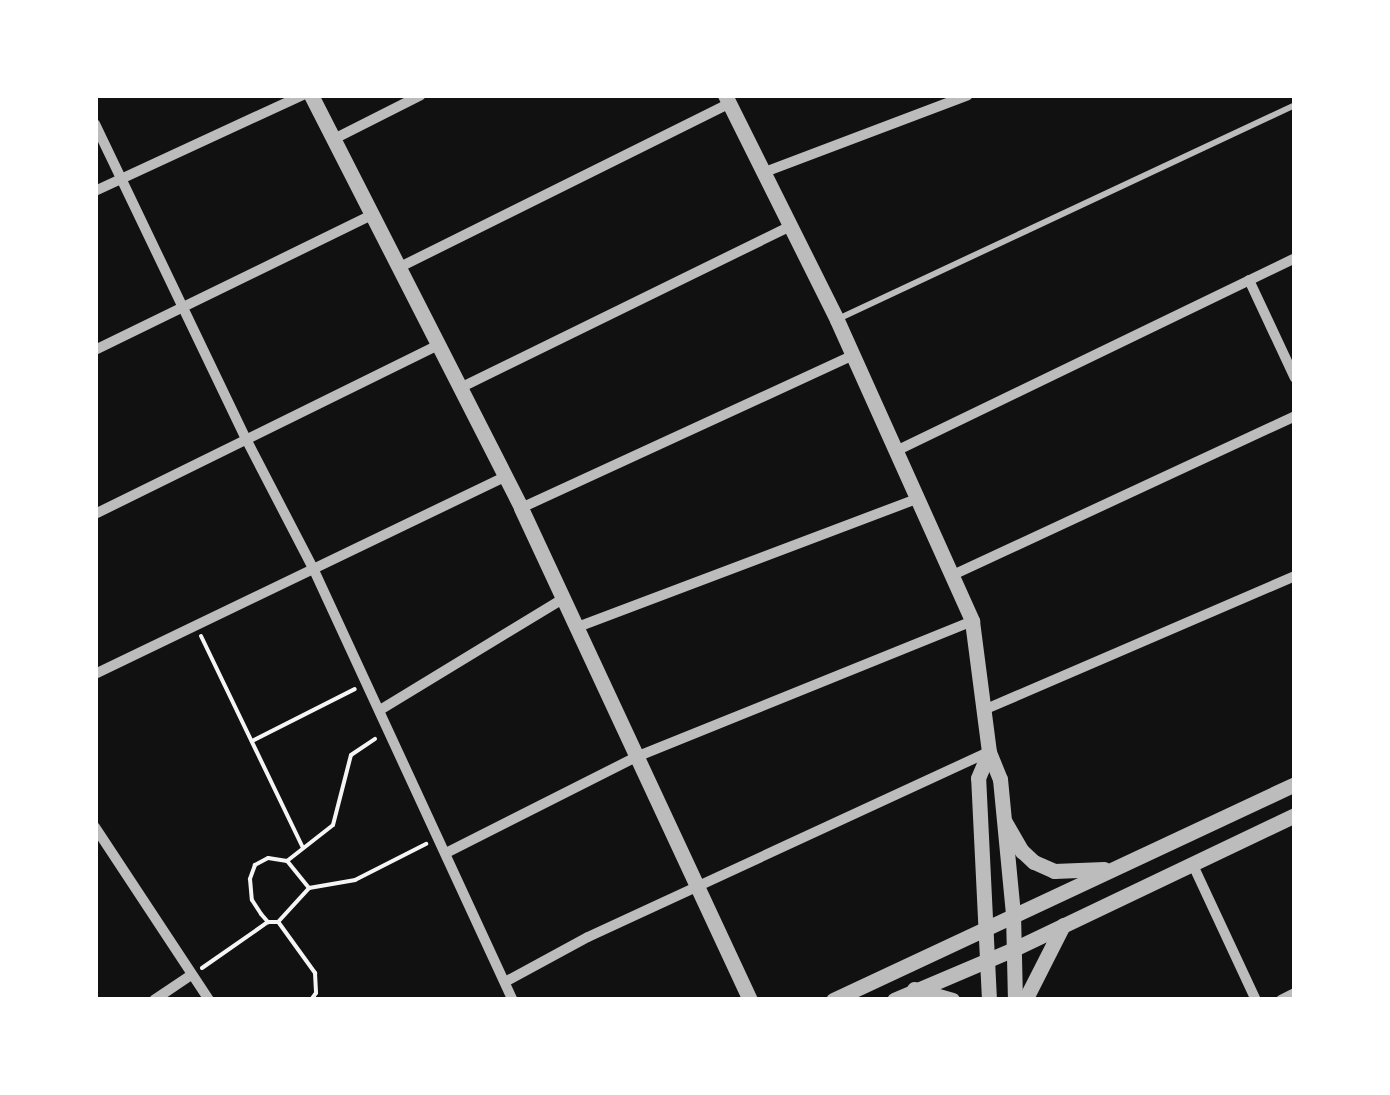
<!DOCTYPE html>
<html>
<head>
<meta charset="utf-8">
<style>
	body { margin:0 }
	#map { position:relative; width:1390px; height:1095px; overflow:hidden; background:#111; font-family:Arial,sans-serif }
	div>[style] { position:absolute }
	.path>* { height:4px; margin:-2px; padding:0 2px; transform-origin:2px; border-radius:2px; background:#f5f5f5 }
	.service>* { height:6px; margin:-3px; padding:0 3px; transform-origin:3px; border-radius:3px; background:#bcbcbc }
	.minor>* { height:10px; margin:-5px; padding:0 5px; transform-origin:5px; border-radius:5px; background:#bcbcbc }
	.tertiary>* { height:15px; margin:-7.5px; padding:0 7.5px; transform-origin:7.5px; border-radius:7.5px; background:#bcbcbc }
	span { translate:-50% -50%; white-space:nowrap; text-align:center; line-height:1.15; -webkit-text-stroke:9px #fff; paint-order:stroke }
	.frame { position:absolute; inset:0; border:98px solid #fff; pointer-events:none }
</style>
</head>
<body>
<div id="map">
	<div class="path">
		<i style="left:201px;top:636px;width:235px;rotate:64.3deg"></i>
		<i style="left:252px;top:741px;width:115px;rotate:-26.8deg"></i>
		<i style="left:287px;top:861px;width:58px;rotate:-38deg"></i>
		<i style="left:333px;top:825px;width:72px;rotate:-75.6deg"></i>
		<i style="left:351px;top:755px;width:29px;rotate:-34deg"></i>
		<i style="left:309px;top:888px;width:35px;rotate:-129deg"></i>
		<i style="left:287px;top:861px;width:19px;rotate:-171deg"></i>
		<i style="left:268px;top:858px;width:15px;rotate:152deg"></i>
		<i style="left:255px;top:865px;width:15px;rotate:110deg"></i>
		<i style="left:250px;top:879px;width:21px;rotate:85deg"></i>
		<i style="left:252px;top:900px;width:17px;rotate:57deg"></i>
		<i style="left:261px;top:914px;width:11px;rotate:49deg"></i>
		<i style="left:268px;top:922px;width:10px"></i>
		<i style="left:278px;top:922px;width:46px;rotate:-47.6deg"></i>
		<i style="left:309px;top:888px;width:47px;rotate:-9.9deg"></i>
		<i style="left:355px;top:880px;width:80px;rotate:-26.9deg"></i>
		<i style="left:279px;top:923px;width:62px;rotate:54.2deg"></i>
		<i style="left:315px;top:973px;width:20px;rotate:87deg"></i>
		<i style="left:316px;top:993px;width:9px;rotate:126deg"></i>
		<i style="left:202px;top:968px;width:80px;rotate:-34.9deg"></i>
	</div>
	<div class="service">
		<i style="left:838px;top:319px;width:505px;rotate:-25.09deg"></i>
	</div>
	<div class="minor">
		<i style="left:95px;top:124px;width:347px;rotate:64.4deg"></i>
		<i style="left:245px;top:437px;width:148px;rotate:62.6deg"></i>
		<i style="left:313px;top:568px;width:476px;rotate:65.2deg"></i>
		<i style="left:334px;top:139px;width:97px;rotate:-26.8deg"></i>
		<i style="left:762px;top:173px;width:220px;rotate:-20.7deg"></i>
		<i style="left:95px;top:191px;width:229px;rotate:-24.8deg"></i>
		<i style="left:400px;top:267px;width:367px;rotate:-26.4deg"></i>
		<i style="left:1249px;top:280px;width:108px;rotate:64.9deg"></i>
		<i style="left:95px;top:350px;width:310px;rotate:-26deg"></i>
		<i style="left:460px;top:388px;width:366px;rotate:-26.1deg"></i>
		<i style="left:896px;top:451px;width:443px;rotate:-25.8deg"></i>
		<i style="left:521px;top:508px;width:366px;rotate:-24.7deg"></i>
		<i style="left:95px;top:514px;width:382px;rotate:-26.2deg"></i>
		<i style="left:955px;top:574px;width:375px;rotate:-24.9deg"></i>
		<i style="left:575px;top:628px;width:366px;rotate:-20.7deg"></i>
		<i style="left:95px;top:674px;width:455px;rotate:-25.7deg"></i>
		<i style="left:986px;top:709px;width:336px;rotate:-23.3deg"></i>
		<i style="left:380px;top:710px;width:212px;rotate:-31.3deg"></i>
		<i style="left:95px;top:827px;width:207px;rotate:56.6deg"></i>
		<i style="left:446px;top:853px;width:213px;rotate:-26.8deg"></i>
		<i style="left:636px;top:757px;width:362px;rotate:-22deg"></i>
		<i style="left:1192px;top:863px;width:151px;rotate:65deg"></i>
		<i style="left:505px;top:982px;width:94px;rotate:-28.5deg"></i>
		<i style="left:588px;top:937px;width:441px;rotate:-24.8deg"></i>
		<i style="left:154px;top:1000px;width:45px;rotate:-34deg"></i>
		<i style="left:1281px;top:1000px;width:16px;rotate:-27deg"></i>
	</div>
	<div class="tertiary">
		<i style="left:311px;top:95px;width:463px;rotate:63deg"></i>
		<i style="left:521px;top:508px;width:543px;rotate:65.04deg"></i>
		<i style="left:725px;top:95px;width:251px;rotate:63.5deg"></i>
		<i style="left:837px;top:320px;width:330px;rotate:65.8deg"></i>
		<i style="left:972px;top:621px;width:132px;rotate:82.6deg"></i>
		<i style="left:989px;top:752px;width:29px;rotate:68deg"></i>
		<i style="left:1000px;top:779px;width:135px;rotate:84.5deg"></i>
		<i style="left:1013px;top:913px;width:87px;rotate:88.7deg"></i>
		<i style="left:1005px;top:822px;width:34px;rotate:60deg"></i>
		<i style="left:1022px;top:851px;width:16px;rotate:43deg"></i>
		<i style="left:1034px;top:862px;width:22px;rotate:24deg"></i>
		<i style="left:1054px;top:871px;width:50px;rotate:-2.3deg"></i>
		<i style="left:914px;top:989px;width:40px;rotate:16deg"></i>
		<i style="left:833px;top:1000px;width:510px;rotate:-25.06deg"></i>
		<i style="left:894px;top:1000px;width:130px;rotate:-23deg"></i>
		<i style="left:1014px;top:949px;width:311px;rotate:-25.5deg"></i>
		<i style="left:989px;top:1000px;width:222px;rotate:-92.8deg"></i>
		<i style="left:978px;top:778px;width:28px;rotate:-67deg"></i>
		<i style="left:1025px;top:1000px;width:84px;rotate:-63.1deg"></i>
	</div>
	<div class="frame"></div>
</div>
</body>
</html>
